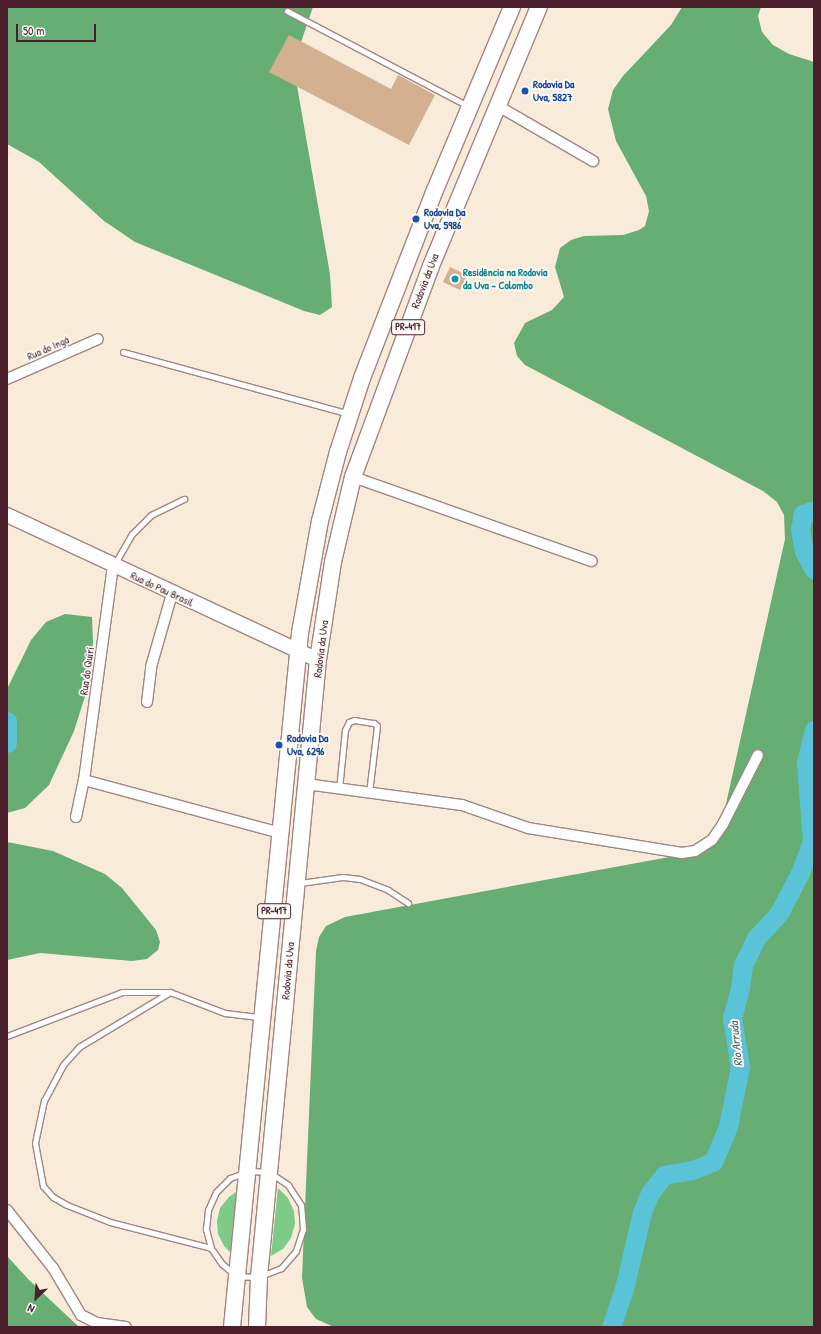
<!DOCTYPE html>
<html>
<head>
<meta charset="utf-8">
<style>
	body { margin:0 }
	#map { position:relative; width:821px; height:1334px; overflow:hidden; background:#f8ebd9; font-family:"Patrick Hand",sans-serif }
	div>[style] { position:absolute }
	.green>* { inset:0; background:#7eca88 }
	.forest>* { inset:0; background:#66ae74 }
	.river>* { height:19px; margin:-9.5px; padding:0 9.5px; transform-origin:9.5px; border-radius:9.5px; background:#5bc3d7 }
	.building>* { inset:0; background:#d3b08f }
	.roads { filter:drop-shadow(1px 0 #a18582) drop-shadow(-1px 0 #a18582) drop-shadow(0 1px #a18582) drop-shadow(0 -1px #a18582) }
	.lane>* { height:5px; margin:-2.5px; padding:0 2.5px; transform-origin:2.5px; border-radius:2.5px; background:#fff }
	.street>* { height:10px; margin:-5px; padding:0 5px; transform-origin:5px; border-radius:5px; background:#fff }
	.secondary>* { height:14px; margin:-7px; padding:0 7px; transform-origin:7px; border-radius:7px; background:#fff }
	.primary>* { height:16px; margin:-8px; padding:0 8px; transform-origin:8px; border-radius:8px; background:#fff }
	.dots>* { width:11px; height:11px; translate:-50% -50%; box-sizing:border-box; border:2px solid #fdfcf7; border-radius:50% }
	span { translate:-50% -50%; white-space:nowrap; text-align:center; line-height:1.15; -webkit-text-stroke:3.5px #fdfcf7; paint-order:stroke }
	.shield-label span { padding:1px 3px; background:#fdfcf7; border:1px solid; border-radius:3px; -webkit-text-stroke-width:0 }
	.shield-label { font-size:10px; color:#4a1f2b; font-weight:700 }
	.transit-label { font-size:11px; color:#164399; font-weight:700 }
	.left { translate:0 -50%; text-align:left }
	.culture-label { font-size:11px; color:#0d838f; font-weight:700 }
	.street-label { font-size:11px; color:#4a1f2b }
	.water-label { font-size:12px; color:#505867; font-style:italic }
	.frame { position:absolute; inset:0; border:8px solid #4a1f2b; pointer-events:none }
	.north { position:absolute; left:16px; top:1278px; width:40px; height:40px; -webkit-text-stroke:3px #fdfcf7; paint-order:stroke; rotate:205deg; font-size:11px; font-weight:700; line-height:16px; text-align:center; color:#4a1f2b }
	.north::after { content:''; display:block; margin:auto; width:14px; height:18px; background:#4a1f2b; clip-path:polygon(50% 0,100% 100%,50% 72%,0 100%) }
	.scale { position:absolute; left:16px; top:24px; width:80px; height:18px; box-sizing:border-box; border:2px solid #4a1f2b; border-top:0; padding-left:5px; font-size:12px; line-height:14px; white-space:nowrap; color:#4a1f2b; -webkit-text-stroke:3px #fdfcf7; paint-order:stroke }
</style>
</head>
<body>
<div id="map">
	<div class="green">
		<i style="clip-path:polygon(278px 1188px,288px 1198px,294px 1211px,295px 1224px,291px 1238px,283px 1249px,271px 1256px)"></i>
		<i style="clip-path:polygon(240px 1189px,234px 1256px,224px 1246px,218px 1234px,217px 1221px,220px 1208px,229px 1197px)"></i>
	</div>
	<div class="forest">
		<i style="clip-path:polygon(7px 7px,313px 7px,297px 54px,297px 86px,330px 274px,332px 307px,320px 315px,304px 311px,135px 242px,104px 221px,39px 162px,7px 144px)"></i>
		<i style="clip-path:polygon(682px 7px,761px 7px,758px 16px,762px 32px,773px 45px,789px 54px,814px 62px,814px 1327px,334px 1327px,316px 1319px,307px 1307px,302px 1278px,316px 951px,319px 937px,326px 926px,345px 917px,691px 853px,719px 826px,726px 804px,785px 539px,784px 515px,777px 502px,763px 491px,525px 365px,517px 356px,514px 343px,525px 323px,552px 310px,564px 297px,555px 267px,560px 248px,571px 240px,584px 236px,623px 235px,639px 230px,645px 226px,649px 211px,646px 196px,616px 141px,608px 109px,613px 90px,623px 76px,671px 25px)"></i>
		<i style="clip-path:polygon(65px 614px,92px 617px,93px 643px,89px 684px,74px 731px,49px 785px,25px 808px,7px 813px,7px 689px,31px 640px,46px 622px)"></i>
		<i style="clip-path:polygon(7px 842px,53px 851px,105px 874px,122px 888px,156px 930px,160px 942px,158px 950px,147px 959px,132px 961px,40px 953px,7px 960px)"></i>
		<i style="clip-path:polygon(7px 1256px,29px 1280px,79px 1327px,7px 1327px)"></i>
	</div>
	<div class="river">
		<i style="left:814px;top:510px;width:12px;rotate:160deg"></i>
		<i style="left:803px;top:514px;width:15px;rotate:101deg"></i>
		<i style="left:800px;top:529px;width:22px;rotate:80deg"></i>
		<i style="left:804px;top:551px;width:21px;rotate:62deg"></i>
		<i style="left:7px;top:721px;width:22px;rotate:90deg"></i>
		<i style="left:611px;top:1327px;width:40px;rotate:-71.1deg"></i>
		<i style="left:624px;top:1289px;width:79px;rotate:-76.8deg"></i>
		<i style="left:642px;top:1212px;width:21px;rotate:-67deg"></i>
		<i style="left:650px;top:1193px;width:23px;rotate:-52deg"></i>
		<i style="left:664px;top:1175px;width:28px;rotate:-10deg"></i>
		<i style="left:692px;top:1170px;width:22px;rotate:-21deg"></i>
		<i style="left:713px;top:1162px;width:39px;rotate:-67deg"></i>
		<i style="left:728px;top:1126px;width:60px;rotate:-78.5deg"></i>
		<i style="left:740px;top:1067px;width:50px;rotate:-99.3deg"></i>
		<i style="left:732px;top:1018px;width:30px;rotate:-75deg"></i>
		<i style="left:740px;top:989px;width:24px;rotate:-83deg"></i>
		<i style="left:743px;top:965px;width:30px;rotate:-64deg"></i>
		<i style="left:756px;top:938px;width:34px;rotate:-47deg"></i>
		<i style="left:779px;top:913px;width:45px;rotate:-62.3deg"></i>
		<i style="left:800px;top:873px;width:33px;rotate:-69deg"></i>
		<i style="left:812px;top:842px;width:80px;rotate:-94.3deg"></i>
		<i style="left:806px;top:762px;width:33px;rotate:-76deg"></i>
	</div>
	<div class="building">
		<i style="clip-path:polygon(289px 35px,391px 89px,398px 75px,435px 95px,409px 145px,269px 72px)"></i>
		<i style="clip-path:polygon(450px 267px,467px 275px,460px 290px,443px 282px)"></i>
	</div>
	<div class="roads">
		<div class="lane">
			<i style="left:287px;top:11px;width:204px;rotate:27.7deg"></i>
			<i style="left:123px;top:352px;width:234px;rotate:15.3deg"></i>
			<i style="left:114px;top:565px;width:36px;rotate:-60deg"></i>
			<i style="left:132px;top:534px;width:27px;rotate:-45deg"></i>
			<i style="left:151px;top:515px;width:37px;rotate:-26deg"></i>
			<i style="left:339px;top:789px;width:59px;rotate:-84.2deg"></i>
			<i style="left:345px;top:730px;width:9px;rotate:-63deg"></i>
			<i style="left:349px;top:722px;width:5px;rotate:-22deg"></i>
			<i style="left:354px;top:720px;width:20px;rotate:9deg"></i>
			<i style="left:374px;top:723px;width:4px;rotate:45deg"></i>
			<i style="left:377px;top:726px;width:67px;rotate:96.8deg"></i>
			<i style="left:300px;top:883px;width:43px;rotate:-7.9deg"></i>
			<i style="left:343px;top:877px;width:17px;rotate:7deg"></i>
			<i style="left:360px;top:879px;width:30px;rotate:21deg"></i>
			<i style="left:388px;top:890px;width:24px;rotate:33deg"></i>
			<i style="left:170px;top:992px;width:106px;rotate:148.9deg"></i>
			<i style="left:79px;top:1047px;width:24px;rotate:132deg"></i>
			<i style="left:63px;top:1065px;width:40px;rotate:118deg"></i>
			<i style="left:44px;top:1100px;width:44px;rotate:101.8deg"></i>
			<i style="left:35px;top:1143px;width:44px;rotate:79.5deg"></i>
			<i style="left:43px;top:1186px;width:15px;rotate:48deg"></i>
			<i style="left:53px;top:1197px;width:16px;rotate:30deg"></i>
			<i style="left:67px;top:1205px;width:46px;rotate:21.6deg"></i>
			<i style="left:110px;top:1222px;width:104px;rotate:14.4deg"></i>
			<i style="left:7px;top:1036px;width:123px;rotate:-20.9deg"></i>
			<i style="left:122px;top:992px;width:48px"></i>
			<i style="left:170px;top:992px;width:59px;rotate:20.9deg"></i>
			<i style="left:225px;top:1013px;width:35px;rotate:7deg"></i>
			<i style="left:249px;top:1171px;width:20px;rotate:3deg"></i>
			<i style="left:269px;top:1172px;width:23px;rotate:34deg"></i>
			<i style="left:288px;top:1185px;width:24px;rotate:57deg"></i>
			<i style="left:301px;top:1205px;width:24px;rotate:85deg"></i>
			<i style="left:303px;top:1229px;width:23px;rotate:108deg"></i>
			<i style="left:296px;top:1251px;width:23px;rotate:131deg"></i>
			<i style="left:281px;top:1268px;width:24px;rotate:158deg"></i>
			<i style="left:259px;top:1277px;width:23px;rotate:-178deg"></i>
			<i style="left:236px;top:1276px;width:18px;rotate:-139deg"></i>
			<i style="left:222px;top:1264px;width:19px;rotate:-125deg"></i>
			<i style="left:211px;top:1248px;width:20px;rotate:-105deg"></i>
			<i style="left:206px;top:1229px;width:19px;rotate:-84deg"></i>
			<i style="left:208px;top:1210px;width:20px;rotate:-66deg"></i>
			<i style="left:216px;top:1192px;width:20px;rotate:-45deg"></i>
			<i style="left:230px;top:1178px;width:20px;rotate:-20deg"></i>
		</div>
		<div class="street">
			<i style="left:498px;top:106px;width:110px;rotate:30.1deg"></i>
			<i style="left:7px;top:379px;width:99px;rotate:-23.7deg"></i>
			<i style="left:353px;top:477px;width:253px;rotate:19.4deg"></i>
			<i style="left:147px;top:702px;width:35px;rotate:-83deg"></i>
			<i style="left:151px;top:667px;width:76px;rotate:-74deg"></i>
			<i style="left:84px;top:780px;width:204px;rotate:15.1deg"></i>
			<i style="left:306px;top:784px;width:157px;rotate:7.7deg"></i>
			<i style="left:462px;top:805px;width:70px;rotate:19.2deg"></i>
			<i style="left:528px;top:828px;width:156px;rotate:9.2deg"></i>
			<i style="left:682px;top:853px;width:13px;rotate:-9deg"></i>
			<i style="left:695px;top:851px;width:20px;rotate:-33deg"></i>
			<i style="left:712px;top:840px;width:19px;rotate:-55deg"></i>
			<i style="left:723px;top:824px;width:77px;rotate:-63.1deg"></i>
			<i style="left:76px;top:817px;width:38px;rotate:-78deg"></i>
			<i style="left:84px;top:780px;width:216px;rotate:-82.3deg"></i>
			<i style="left:7px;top:1210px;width:74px;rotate:51.6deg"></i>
			<i style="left:53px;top:1268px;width:55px;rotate:59.2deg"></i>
			<i style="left:81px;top:1315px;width:18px;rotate:27deg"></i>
			<i style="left:97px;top:1323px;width:29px;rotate:8deg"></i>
		</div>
		<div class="secondary">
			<i style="left:7px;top:515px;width:343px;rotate:25deg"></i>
		</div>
		<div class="primary">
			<i style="left:232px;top:1327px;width:697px;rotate:-84.4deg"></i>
			<i style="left:300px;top:633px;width:114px;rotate:-79.9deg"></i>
			<i style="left:320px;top:521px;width:71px;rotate:-75.4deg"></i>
			<i style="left:338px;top:452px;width:78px;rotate:-72deg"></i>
			<i style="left:362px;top:378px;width:202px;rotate:-68.8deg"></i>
			<i style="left:435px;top:190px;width:199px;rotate:-67.2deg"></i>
			<i style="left:257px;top:1327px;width:50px;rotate:-87.7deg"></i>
			<i style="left:259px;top:1277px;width:620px;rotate:-84.54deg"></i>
			<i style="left:318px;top:660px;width:99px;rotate:-81.3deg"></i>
			<i style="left:333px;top:562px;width:87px;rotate:-76.8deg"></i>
			<i style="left:353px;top:477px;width:225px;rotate:-69.7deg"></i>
			<i style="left:431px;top:266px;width:281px;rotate:-67.4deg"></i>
		</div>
	</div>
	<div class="dots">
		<i style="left:525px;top:91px;background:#1a4fb4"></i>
		<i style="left:416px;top:219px;background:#1a4fb4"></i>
		<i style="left:455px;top:279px;background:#0f9aa8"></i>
		<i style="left:279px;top:745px;background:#1a4fb4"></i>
	</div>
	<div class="shield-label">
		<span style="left:408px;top:327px">PR-417</span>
		<span style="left:274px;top:911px">PR-417</span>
	</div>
	<div class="transit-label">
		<span class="left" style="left:533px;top:91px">Rodovia Da<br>Uva, 5827</span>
		<span class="left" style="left:424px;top:219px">Rodovia Da<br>Uva, 5986</span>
		<span class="left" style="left:287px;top:745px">Rodovia Da<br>Uva, 6296</span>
	</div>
	<div class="culture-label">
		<span class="left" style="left:463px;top:279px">Residência na Rodovia<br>da Uva - Colombo</span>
	</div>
	<div class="street-label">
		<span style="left:425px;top:281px;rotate:-69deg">Rodovia da Uva</span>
		<span style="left:48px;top:348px;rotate:-24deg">Rua do Ingá</span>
		<span style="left:162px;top:589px;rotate:25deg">Rua do Pau Brasil</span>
		<span style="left:321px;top:649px;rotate:-83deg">Rodovia da Uva</span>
		<span style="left:87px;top:671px;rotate:-82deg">Rua do Quiri</span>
		<span style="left:288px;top:971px;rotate:-85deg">Rodovia da Uva</span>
	</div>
	<div class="water-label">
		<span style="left:736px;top:1044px;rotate:-96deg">Rio Arruda</span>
	</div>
	<div class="frame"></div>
	<div class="north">N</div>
	<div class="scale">50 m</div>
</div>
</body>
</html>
